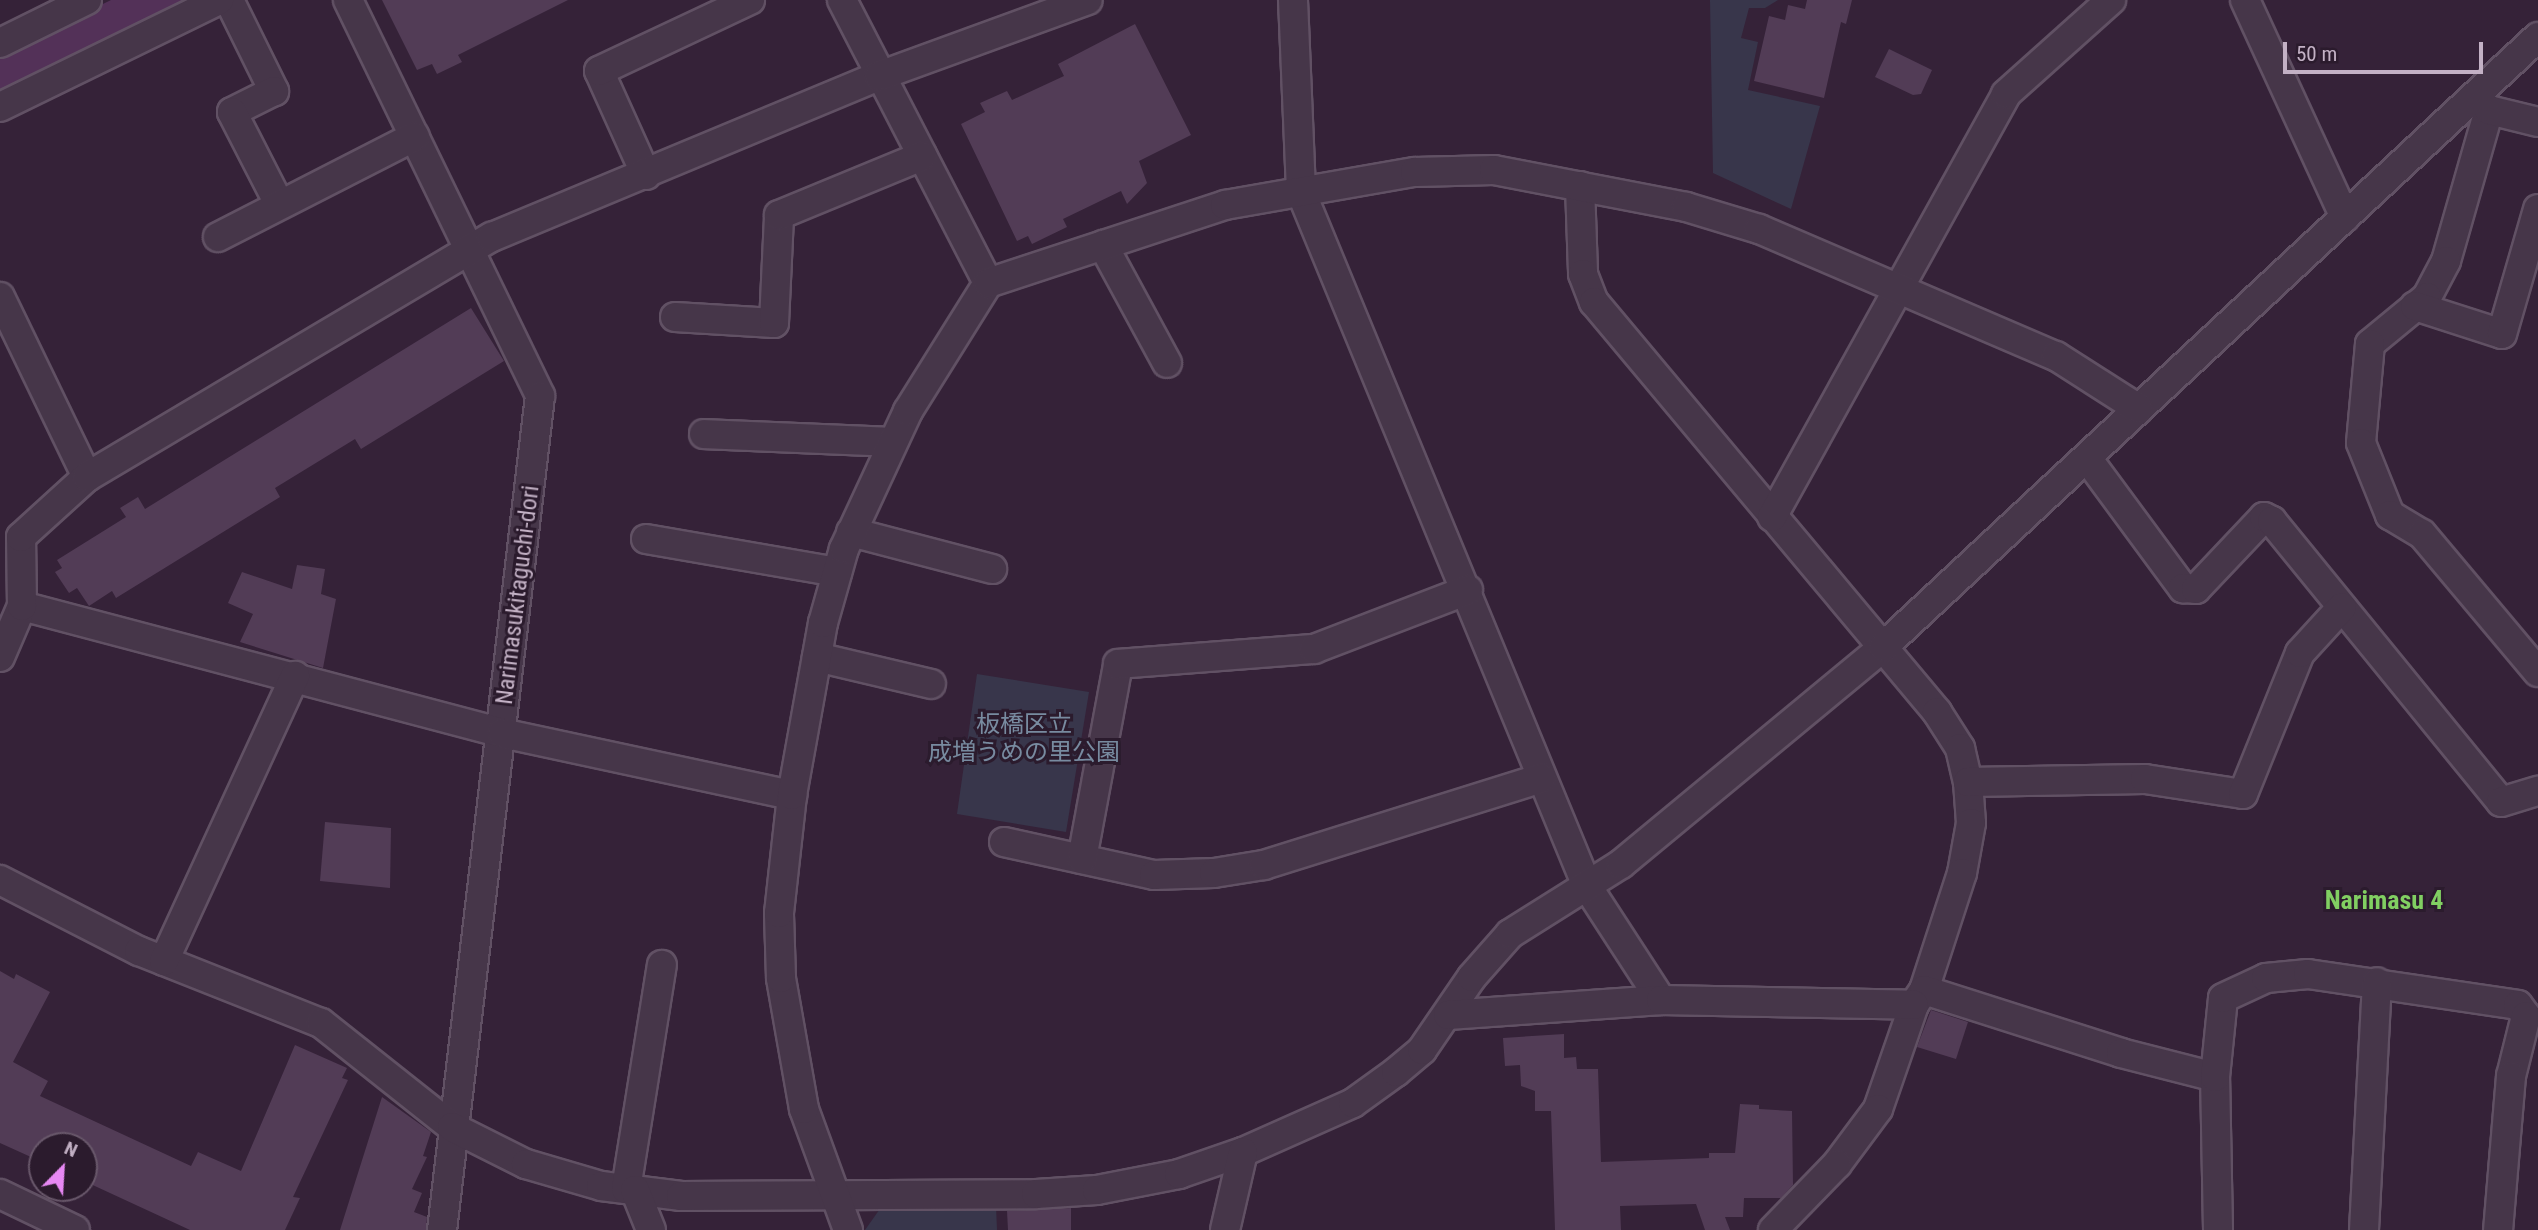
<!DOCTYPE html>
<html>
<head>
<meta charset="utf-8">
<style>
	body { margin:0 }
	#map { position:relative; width:2538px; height:1230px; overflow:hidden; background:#352238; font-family:"Roboto Condensed","Noto Sans JP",sans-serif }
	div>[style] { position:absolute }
	.green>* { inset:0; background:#38364b }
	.water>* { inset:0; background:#533158 }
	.building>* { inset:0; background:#523c56 }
	.roads { filter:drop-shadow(2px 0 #615164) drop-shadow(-2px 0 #615164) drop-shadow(0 2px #615164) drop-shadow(0 -2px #615164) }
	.minor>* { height:28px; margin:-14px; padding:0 14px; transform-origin:14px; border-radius:14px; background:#463649 }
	span { translate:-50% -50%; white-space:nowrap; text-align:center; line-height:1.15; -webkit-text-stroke:6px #2b1b2d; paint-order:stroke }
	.street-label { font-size:24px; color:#c3b1c5 }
	.park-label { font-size:24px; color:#788ba0 }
	.neighbourhood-label { font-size:26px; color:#81cf62; font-weight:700 }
	.north { position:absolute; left:28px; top:1132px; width:70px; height:70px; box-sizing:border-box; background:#2b1b2d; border:2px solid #68576a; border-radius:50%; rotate:24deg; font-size:19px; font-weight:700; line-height:28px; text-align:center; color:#c3b1c5 }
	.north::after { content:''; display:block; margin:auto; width:24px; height:32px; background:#e788f3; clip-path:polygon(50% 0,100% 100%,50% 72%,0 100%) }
	.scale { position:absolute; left:2283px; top:42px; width:200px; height:32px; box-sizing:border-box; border:4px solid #c3b1c5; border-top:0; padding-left:9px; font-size:21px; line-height:24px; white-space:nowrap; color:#c3b1c5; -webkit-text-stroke:5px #2b1b2d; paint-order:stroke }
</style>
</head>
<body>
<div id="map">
	<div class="green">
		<i style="clip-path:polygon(1710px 0,1778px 0,1765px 8px,1749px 8px,1741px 38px,1758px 42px,1748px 90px,1820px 106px,1791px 209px,1713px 173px)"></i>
		<i style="clip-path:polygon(977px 674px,1089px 692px,1066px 832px,957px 814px)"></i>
		<i style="clip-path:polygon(882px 1206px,996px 1206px,997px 1230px,865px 1230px)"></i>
	</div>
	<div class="water">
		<i style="clip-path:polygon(111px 0,196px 0,0 97px,0 55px)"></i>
	</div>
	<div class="building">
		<i style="clip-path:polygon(382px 0,568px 0,458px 55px,462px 62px,437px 74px,432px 64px,417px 70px)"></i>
		<i style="clip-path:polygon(1807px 0,1852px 0,1846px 24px,1841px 22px,1824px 98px,1754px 81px,1769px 16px,1785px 20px,1788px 5px,1805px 9px)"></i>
		<i style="clip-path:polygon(1135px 24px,1191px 135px,1139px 161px,1147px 183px,1127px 204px,1121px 191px,1063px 219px,1067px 227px,1032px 244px,1028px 236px,1017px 241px,961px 124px,985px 112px,980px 103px,1007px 91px,1012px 100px,1064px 76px,1058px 64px)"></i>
		<i style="clip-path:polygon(1889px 49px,1932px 70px,1921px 94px,1913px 95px,1875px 77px)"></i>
		<i style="clip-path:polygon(471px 308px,504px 361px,361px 449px,355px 439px,275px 488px,280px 497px,116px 598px,112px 591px,89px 606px,77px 588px,69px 593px,55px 572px,62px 568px,57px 560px,126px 517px,120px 508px,138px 497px,145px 509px)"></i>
		<i style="clip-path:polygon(297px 565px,325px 569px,321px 594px,336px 599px,323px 668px,240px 642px,253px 614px,228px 603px,242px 572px,292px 589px)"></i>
		<i style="clip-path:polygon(325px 822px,391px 828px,390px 888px,320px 881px)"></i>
		<i style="clip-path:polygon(0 971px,14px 979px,16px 974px,50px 992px,13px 1062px,48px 1081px,40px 1096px,191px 1166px,198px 1152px,241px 1171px,295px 1045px,347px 1068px,342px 1078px,348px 1080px,293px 1197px,300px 1198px,285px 1230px,190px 1230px,84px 1181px,84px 1146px,42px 1146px,42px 1162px,0 1143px)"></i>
		<i style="clip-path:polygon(1931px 1010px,1968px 1022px,1956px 1059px,1917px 1047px)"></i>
		<i style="clip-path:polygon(1564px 1034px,1564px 1058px,1576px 1057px,1577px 1069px,1598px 1069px,1601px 1162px,1709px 1158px,1709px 1153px,1735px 1153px,1740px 1104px,1759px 1105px,1759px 1109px,1792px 1111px,1793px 1185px,1781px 1198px,1744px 1198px,1743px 1217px,1725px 1217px,1730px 1230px,1705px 1230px,1696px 1204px,1620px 1206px,1621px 1230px,1555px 1230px,1551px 1111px,1535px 1111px,1535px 1091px,1521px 1086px,1520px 1065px,1505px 1066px,1503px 1038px)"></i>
		<i style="clip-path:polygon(382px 1097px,431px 1132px,423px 1156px,427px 1157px,412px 1189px,422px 1193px,414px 1212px,427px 1217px,426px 1230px,340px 1230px)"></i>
		<i style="clip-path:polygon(1071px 1208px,1071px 1230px,1008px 1230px,1007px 1211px)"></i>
	</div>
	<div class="roads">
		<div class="minor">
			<i style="left:229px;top:0;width:102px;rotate:63.7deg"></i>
			<i style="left:274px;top:91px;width:47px;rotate:153.4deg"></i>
			<i style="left:232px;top:112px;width:103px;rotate:62.9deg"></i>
			<i style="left:348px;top:0;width:440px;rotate:64.1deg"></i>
			<i style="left:540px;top:396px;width:840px;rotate:96.7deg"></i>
			<i style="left:842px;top:0;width:318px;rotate:62.7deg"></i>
			<i style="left:1293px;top:0;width:192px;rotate:87.6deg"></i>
			<i style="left:1301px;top:192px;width:751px;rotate:67.6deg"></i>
			<i style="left:1587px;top:886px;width:136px;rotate:57deg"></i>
			<i style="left:2245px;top:0;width:239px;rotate:65.3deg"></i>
			<i style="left:0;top:43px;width:97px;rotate:-26.3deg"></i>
			<i style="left:2475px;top:97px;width:19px;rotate:43deg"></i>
			<i style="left:2489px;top:110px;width:157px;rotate:105.9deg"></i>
			<i style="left:2446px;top:261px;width:41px;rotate:117.8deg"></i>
			<i style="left:2427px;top:297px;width:74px;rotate:140.5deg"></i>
			<i style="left:2370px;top:344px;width:99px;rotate:95.2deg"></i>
			<i style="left:2361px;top:443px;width:78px;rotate:68.1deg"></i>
			<i style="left:2390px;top:515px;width:37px;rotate:31deg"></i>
			<i style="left:2422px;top:534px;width:180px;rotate:50deg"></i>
			<i style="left:0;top:107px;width:244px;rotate:-26deg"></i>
			<i style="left:2489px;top:110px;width:50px;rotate:13.8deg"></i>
			<i style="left:646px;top:175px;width:114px;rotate:-114.3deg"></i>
			<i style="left:599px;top:71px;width:167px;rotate:-25.2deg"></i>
			<i style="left:1580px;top:186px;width:88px;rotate:88deg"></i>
			<i style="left:1583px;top:274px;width:30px;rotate:69deg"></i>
			<i style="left:1594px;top:302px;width:535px;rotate:50.08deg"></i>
			<i style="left:1937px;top:712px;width:43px;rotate:57.4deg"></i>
			<i style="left:1960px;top:748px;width:35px;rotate:77deg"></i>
			<i style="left:1968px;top:782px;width:41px;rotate:85.8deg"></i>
			<i style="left:1971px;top:823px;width:51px;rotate:100.2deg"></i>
			<i style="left:1962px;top:873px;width:123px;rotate:108deg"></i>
			<i style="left:1924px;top:990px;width:18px;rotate:124deg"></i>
			<i style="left:1914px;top:1005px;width:110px;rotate:109.1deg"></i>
			<i style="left:1878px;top:1109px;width:69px;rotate:126.7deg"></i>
			<i style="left:1837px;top:1164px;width:92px;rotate:134.1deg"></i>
			<i style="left:218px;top:237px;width:221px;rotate:-27.1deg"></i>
			<i style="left:1103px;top:245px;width:134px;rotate:61.5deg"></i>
			<i style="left:0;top:297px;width:200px;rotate:64.2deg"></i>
			<i style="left:2415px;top:306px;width:91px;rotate:17.8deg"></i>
			<i style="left:2502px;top:334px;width:130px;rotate:-73.9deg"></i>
			<i style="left:675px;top:317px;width:99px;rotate:3.5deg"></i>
			<i style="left:774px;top:323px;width:108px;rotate:-87.3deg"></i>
			<i style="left:779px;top:215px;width:155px;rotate:-22.4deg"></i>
			<i style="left:704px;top:434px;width:188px;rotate:2.4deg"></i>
			<i style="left:2087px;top:458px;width:162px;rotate:53.6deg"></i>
			<i style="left:2183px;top:588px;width:13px;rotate:4deg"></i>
			<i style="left:2196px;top:589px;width:99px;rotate:-46.6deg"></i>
			<i style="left:2264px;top:517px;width:9px;rotate:27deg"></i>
			<i style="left:2272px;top:521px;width:362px;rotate:50.8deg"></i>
			<i style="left:2501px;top:802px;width:39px;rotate:-17deg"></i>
			<i style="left:1772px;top:517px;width:483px;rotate:-61deg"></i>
			<i style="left:2006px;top:94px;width:141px;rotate:-41.8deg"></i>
			<i style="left:851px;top:532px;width:146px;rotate:14.7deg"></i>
			<i style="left:646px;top:539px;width:194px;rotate:9.8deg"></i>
			<i style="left:22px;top:606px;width:497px;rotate:14.8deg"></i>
			<i style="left:502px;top:733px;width:297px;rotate:12.1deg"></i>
			<i style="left:0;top:657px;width:56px;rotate:-66.7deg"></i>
			<i style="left:22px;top:606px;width:69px;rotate:-90.8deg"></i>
			<i style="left:21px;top:537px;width:89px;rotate:-42.3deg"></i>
			<i style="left:87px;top:477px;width:471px;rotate:-30.7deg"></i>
			<i style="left:492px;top:237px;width:419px;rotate:-22.6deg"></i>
			<i style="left:879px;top:76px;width:222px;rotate:-20deg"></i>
			<i style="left:817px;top:657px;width:117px;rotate:13.3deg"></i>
			<i style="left:1968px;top:782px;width:177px;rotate:-1deg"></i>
			<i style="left:2145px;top:779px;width:99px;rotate:8.7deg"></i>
			<i style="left:2243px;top:794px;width:152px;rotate:-68deg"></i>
			<i style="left:2300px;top:653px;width:62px;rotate:-47.6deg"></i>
			<i style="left:1004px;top:842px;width:154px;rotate:12.4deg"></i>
			<i style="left:1154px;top:875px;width:60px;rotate:-1.9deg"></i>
			<i style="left:1214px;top:873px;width:51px;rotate:-9.1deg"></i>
			<i style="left:1264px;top:865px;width:291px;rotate:-17.4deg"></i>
			<i style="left:1082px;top:859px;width:198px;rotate:-79.5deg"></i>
			<i style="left:1118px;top:664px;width:197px;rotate:-4.4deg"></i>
			<i style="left:1314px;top:649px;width:165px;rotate:-21deg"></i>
			<i style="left:0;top:880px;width:156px;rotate:27.1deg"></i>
			<i style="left:139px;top:951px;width:196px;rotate:21.6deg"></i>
			<i style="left:321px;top:1023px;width:167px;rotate:38.4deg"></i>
			<i style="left:452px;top:1127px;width:83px;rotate:26.6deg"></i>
			<i style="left:526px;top:1164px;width:78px;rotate:16.3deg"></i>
			<i style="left:601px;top:1186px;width:81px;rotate:7.1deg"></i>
			<i style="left:681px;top:1196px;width:355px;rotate:-0.3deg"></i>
			<i style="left:1036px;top:1194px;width:61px;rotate:-3.8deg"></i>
			<i style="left:1097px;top:1190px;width:84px;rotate:-11deg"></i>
			<i style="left:1179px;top:1174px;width:68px;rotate:-19deg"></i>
			<i style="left:1243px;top:1152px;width:120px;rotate:-24deg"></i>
			<i style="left:1353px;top:1103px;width:53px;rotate:-35.8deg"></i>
			<i style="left:1396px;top:1072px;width:34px;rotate:-40deg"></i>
			<i style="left:1422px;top:1050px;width:88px;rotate:-55.6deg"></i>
			<i style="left:1472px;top:977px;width:57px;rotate:-48.5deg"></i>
			<i style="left:1510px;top:934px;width:131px;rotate:-32.2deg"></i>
			<i style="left:1621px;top:864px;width:340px;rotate:-39.6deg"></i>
			<i style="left:1883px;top:647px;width:895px;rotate:-42.96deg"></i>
			<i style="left:164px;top:961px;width:314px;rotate:-65.3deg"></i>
			<i style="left:1924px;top:990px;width:207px;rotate:17.7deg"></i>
			<i style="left:2121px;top:1053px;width:97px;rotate:14.3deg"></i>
			<i style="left:1448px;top:1015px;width:214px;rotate:-4deg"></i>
			<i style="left:1661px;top:1000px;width:253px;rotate:1.1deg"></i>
			<i style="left:626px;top:1189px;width:227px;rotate:-80.9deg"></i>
			<i style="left:635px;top:1190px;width:43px;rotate:68.2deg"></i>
			<i style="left:0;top:1194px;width:83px;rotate:25.6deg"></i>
			<i style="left:848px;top:1230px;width:129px;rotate:-110deg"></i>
			<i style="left:804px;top:1109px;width:133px;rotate:-100deg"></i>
			<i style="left:781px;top:978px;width:65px;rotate:-91.8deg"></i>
			<i style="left:779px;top:913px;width:119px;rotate:-83.7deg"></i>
			<i style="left:792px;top:795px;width:175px;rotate:-79.8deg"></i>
			<i style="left:823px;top:623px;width:77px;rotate:-74.2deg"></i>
			<i style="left:844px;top:549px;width:152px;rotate:-65.1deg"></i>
			<i style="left:908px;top:411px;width:151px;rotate:-58deg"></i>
			<i style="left:988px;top:283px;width:250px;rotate:-18.2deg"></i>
			<i style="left:1225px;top:205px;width:193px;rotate:-9.9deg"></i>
			<i style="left:1415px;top:172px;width:79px;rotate:-1.5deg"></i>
			<i style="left:1494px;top:170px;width:196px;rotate:10.9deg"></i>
			<i style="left:1686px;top:207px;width:76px;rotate:16.8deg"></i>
			<i style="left:1759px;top:229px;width:323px;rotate:23.2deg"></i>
			<i style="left:2056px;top:356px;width:98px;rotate:32.6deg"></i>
			<i style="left:1225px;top:1230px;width:80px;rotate:-77deg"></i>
			<i style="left:2218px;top:1230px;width:153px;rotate:-91.1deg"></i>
			<i style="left:2215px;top:1077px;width:79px;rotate:-84.2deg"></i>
			<i style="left:2223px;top:998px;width:47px;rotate:-24.9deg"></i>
			<i style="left:2266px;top:978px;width:42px;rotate:-5.4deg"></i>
			<i style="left:2308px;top:974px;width:212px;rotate:8.4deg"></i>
			<i style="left:2518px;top:1005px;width:14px;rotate:54deg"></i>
			<i style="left:2526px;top:1016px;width:62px;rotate:104deg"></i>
			<i style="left:2511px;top:1076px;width:155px;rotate:94.8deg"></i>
			<i style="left:2364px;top:1230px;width:248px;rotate:-87deg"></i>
		</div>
	</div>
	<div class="street-label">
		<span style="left:518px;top:595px;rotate:-83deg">Narimasukitaguchi-dori</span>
	</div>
	<div class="park-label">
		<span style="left:1024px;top:739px">板橋区立<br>成増うめの里公園</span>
	</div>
	<div class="neighbourhood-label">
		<span style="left:2384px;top:901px">Narimasu 4</span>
	</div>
	<div class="north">N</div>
	<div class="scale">50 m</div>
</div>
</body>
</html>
